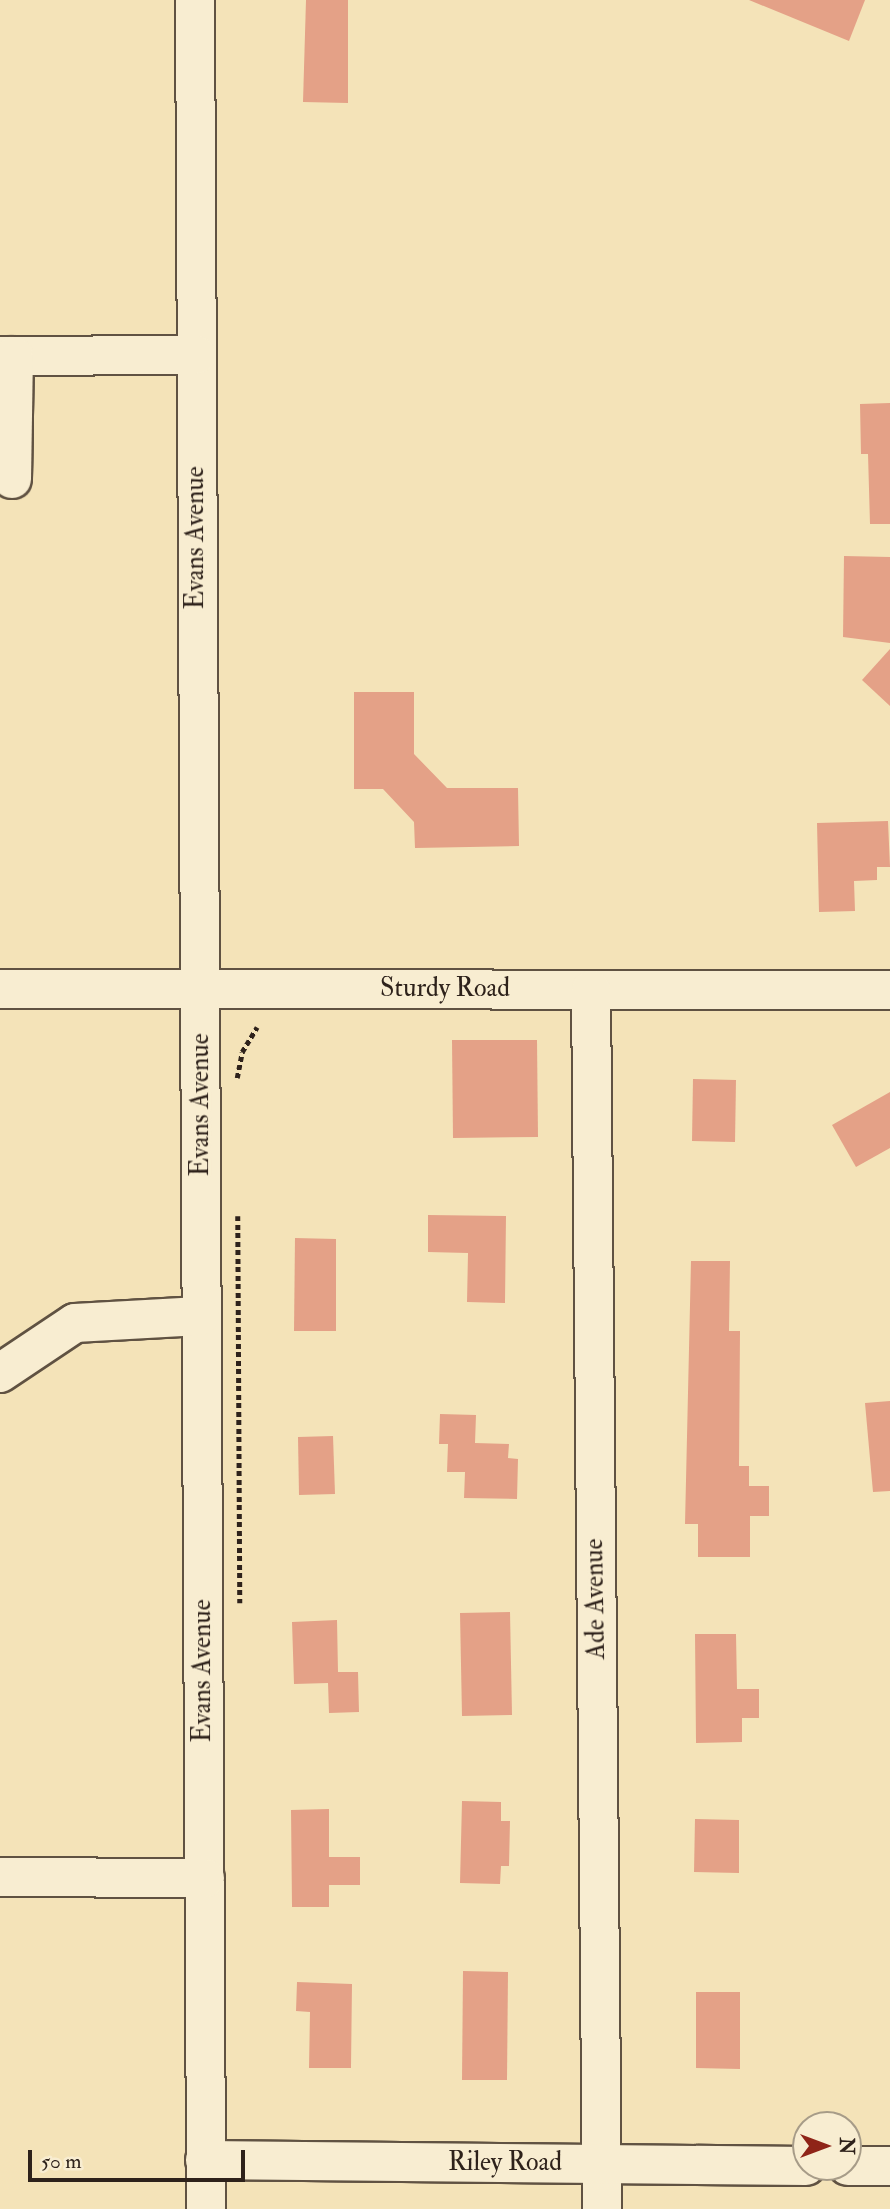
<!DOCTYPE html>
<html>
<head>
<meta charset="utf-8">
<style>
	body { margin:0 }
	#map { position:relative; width:890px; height:2209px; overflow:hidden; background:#f4e3b8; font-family:"IM FELL Double Pica",serif }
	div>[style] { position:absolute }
	.building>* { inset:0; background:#e4a187 }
	.path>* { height:4.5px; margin-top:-2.25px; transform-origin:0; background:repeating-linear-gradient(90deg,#2e221b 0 5px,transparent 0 8.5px) }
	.roads { filter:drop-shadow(2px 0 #605242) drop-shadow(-2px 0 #605242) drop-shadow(0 2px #605242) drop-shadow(0 -2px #605242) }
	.minor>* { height:38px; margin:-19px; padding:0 19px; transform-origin:19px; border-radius:19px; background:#f8edd1 }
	span { translate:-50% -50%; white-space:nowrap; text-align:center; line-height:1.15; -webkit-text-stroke:5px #f8edd1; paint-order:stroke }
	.street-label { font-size:26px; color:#2e221b }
	.north { position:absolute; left:792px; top:2111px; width:70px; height:70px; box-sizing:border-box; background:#f8edd1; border:2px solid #a79c88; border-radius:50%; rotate:90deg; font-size:19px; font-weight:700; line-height:28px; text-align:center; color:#2e221b }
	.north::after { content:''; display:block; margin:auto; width:24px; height:32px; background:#8f2418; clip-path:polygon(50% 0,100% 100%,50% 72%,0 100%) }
	.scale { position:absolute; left:28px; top:2150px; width:217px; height:32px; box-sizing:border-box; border:4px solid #2e221b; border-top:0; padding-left:9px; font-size:21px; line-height:24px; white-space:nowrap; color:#2e221b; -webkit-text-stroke:5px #f8edd1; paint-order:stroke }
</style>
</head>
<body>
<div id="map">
	<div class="building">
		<i style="clip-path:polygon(306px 0,348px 0,348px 103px,303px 102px)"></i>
		<i style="clip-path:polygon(749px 0,865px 0,849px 41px)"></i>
		<i style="clip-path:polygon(890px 403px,890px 524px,870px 524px,868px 454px,861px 454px,860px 404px)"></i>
		<i style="clip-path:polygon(844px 556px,890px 557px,890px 643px,843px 637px)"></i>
		<i style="clip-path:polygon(890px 649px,890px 706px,862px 680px)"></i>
		<i style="clip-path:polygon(354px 692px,414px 692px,414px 754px,447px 788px,518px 788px,519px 846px,415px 848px,414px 822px,383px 789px,354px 789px)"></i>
		<i style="clip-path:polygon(888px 821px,890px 867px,877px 867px,877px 880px,854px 881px,855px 911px,819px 912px,817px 823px)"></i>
		<i style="clip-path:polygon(452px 1040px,537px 1040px,538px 1137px,453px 1138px)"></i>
		<i style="clip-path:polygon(693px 1079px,736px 1080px,735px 1142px,692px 1141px)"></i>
		<i style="clip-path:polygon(890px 1092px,890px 1148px,856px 1167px,832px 1125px)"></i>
		<i style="clip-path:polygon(428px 1215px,506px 1216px,505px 1303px,467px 1302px,468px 1253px,428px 1252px)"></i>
		<i style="clip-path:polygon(295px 1238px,336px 1239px,336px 1331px,294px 1331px)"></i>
		<i style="clip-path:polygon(691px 1261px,730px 1261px,729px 1331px,740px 1331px,739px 1466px,749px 1466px,749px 1486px,769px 1486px,769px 1516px,750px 1516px,750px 1557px,698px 1557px,698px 1524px,685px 1524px)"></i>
		<i style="clip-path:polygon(890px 1401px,890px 1491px,873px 1492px,865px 1403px)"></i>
		<i style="clip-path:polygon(440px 1414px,476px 1415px,475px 1443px,509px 1444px,508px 1458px,518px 1459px,517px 1499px,464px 1498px,465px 1472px,447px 1472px,448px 1444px,439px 1444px)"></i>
		<i style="clip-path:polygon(333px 1436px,335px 1494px,299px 1495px,298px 1437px)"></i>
		<i style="clip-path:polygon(510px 1612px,512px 1715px,462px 1716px,460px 1613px)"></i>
		<i style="clip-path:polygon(337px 1620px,338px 1672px,358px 1672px,359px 1712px,329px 1713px,328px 1683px,294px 1684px,292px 1622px)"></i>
		<i style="clip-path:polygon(695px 1634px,736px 1634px,737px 1689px,759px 1689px,759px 1718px,742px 1718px,742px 1742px,696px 1743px)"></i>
		<i style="clip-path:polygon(462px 1801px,501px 1802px,501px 1821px,510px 1821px,509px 1866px,501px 1866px,500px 1884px,460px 1883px)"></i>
		<i style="clip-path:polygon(329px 1809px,329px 1857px,360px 1857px,360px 1885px,329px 1885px,329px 1907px,292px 1907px,291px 1810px)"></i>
		<i style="clip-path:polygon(695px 1819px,739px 1820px,739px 1873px,694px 1872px)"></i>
		<i style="clip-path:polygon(463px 1971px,508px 1972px,507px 2080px,462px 2080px)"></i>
		<i style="clip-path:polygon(297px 1982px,352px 1984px,351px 2068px,309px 2068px,310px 2012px,296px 2011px)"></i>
		<i style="clip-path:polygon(696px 1992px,740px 1992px,740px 2069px,696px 2068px)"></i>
	</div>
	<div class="path">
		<i style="left:237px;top:1078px;width:26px;rotate:-79deg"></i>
		<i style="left:242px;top:1052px;width:29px;rotate:-59deg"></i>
		<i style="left:238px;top:1216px;width:387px;rotate:89.7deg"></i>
	</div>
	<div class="roads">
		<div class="minor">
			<i style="left:195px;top:0;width:2209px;rotate:89.71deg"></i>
			<i style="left:0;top:356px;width:196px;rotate:-0.3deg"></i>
			<i style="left:12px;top:479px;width:123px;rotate:-89.1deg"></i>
			<i style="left:0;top:989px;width:890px;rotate:0.06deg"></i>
			<i style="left:591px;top:990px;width:1219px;rotate:89.48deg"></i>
			<i style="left:0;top:1373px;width:90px;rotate:-33.7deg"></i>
			<i style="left:75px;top:1323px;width:125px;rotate:-3.2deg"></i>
			<i style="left:0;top:1877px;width:205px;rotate:0.3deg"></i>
			<i style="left:205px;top:2160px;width:601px;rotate:0.57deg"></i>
			<i style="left:848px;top:2166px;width:42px"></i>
		</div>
	</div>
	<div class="street-label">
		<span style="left:196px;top:538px;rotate:-90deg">Evans Avenue</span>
		<span style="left:445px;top:989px">Sturdy Road</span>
		<span style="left:201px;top:1105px;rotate:-90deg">Evans Avenue</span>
		<span style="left:596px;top:1599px;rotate:-91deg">Ade Avenue</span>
		<span style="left:203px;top:1671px;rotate:-90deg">Evans Avenue</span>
		<span style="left:505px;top:2163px">Riley Road</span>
	</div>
	<div class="north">N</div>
	<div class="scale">50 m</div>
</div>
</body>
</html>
